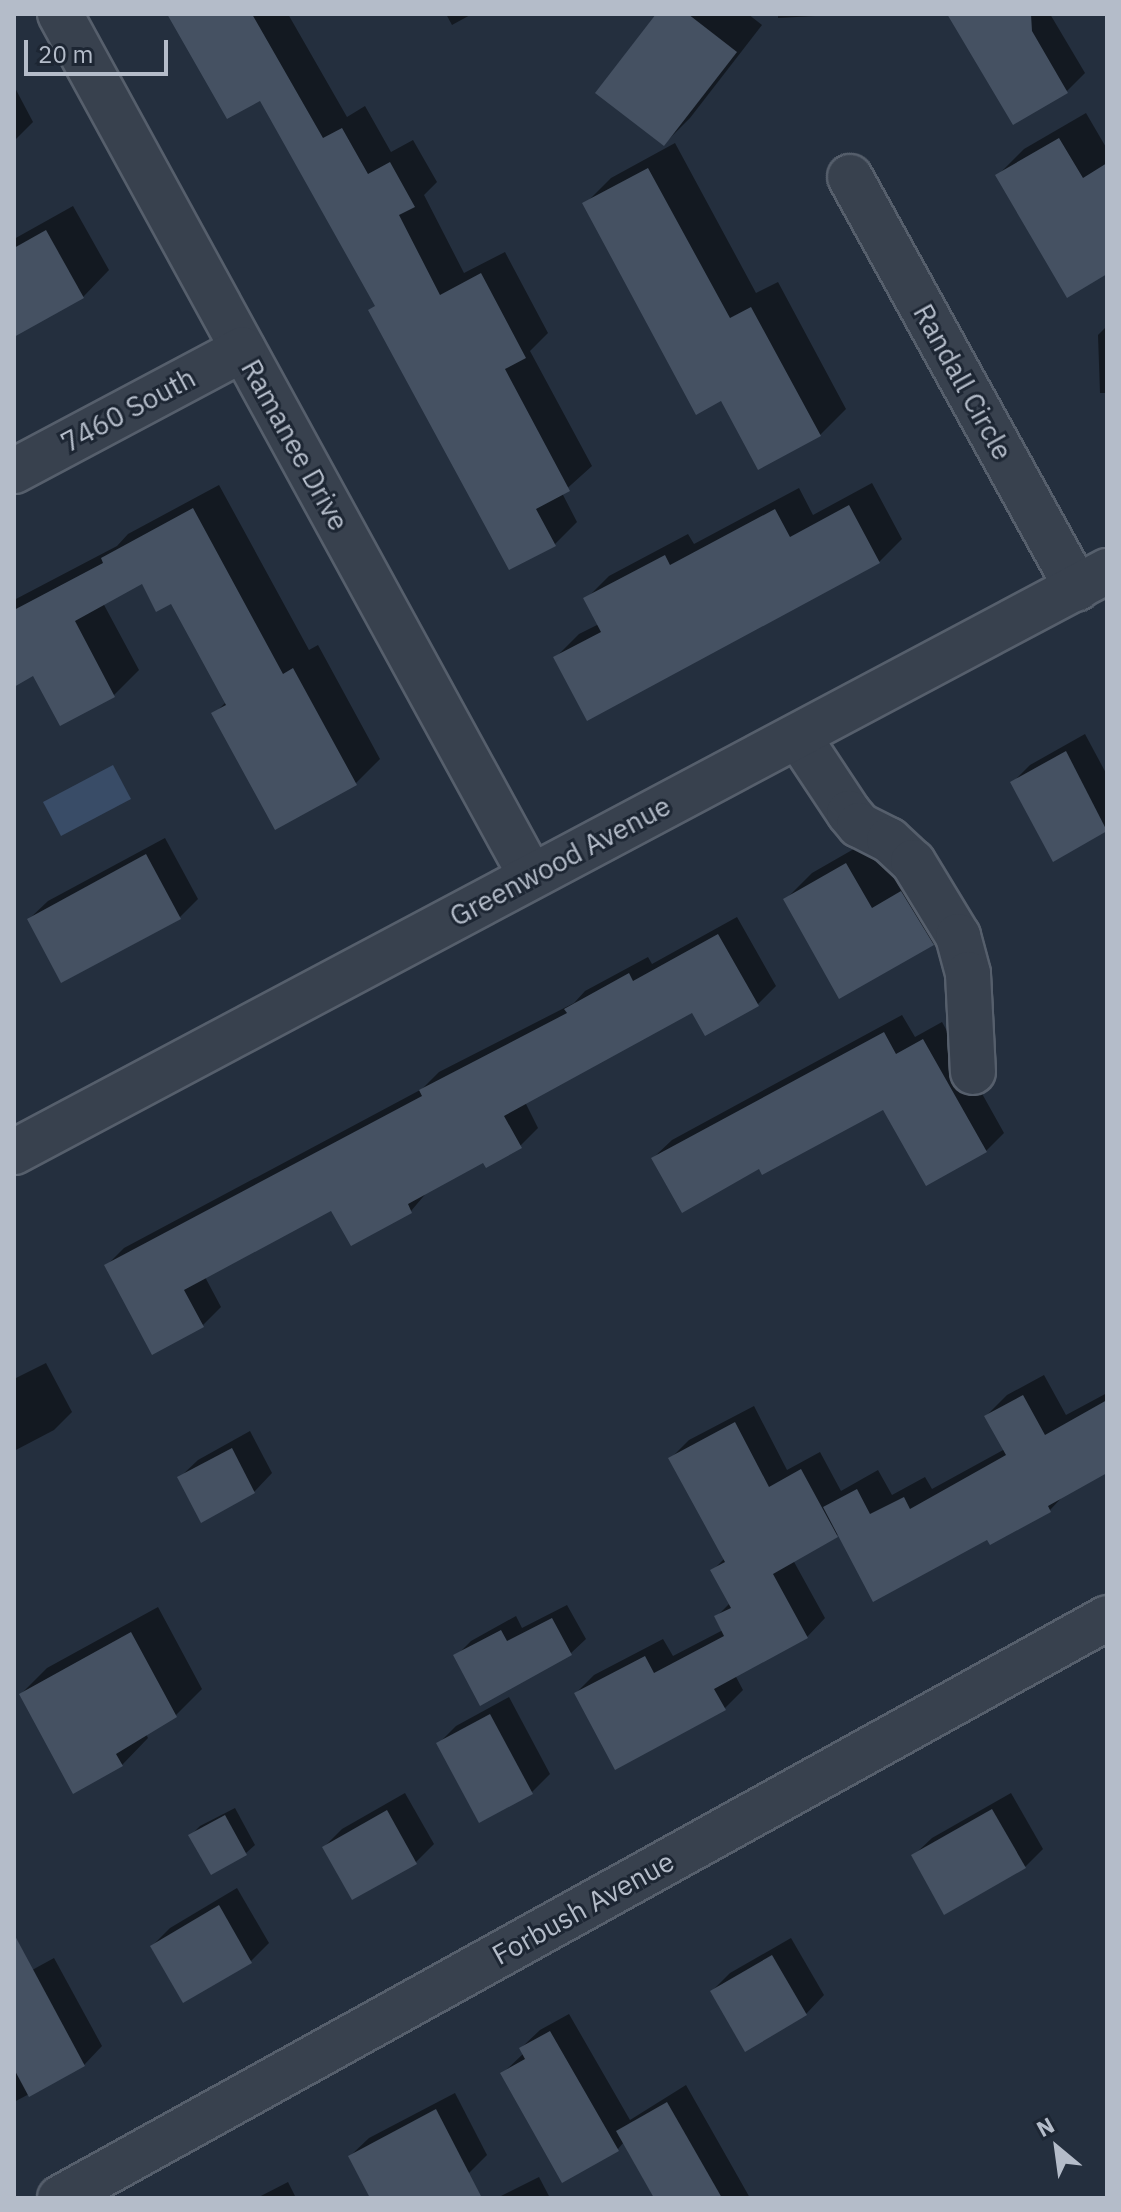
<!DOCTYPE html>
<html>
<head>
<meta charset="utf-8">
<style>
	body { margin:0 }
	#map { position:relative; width:1121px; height:2212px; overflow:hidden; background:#242f3e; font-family:"IBM Plex Sans",sans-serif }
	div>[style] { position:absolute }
	.water>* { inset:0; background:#394c67 }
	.shadow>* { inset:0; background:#0007 }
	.building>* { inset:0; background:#455162 }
	.roads { filter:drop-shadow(2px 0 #565f6c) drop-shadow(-2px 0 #565f6c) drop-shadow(0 2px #565f6c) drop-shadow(0 -2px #565f6c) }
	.minor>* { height:44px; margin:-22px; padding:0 22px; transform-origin:22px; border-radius:22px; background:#38414e }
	span { translate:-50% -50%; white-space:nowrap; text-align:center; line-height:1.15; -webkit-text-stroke:6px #1d2633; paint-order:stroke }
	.street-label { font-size:28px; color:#b4bcc9 }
	.frame { position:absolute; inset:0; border:16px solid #b4bcc9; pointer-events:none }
	.north { position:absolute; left:1017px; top:2108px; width:80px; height:80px; -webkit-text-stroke:6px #1d2633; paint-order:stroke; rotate:331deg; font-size:22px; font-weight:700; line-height:32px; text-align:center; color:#b4bcc9 }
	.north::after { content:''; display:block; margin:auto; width:28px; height:36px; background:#b4bcc9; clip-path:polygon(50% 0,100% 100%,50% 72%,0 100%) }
	.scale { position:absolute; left:24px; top:40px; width:144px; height:36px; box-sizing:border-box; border:4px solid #b4bcc9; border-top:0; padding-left:10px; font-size:24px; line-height:28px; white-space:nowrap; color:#b4bcc9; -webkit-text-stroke:6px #1d2633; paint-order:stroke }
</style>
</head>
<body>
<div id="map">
	<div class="water">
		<i style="clip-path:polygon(113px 765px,131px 799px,61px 836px,43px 802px)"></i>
	</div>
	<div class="shadow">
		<i style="clip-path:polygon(169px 14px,288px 14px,347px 117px,365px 106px,391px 152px,413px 140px,437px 182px,424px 195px,464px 273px,505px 252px,548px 333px,530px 351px,592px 466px,562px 493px,577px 522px,554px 545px,376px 305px,260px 98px)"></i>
		<i style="clip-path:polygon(446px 14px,472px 14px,452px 25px)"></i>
		<i style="clip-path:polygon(658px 14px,748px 14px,762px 25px,690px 118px,664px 144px)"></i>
		<i style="clip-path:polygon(778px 14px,852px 14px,778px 18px)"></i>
		<i style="clip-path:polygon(950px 14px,1050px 14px,1085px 73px,1067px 91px)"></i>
		<i style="clip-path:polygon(14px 86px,33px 122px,14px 141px)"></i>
		<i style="clip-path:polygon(1086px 113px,1107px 149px,1107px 272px,998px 175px,1024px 149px)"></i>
		<i style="clip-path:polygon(675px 143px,756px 293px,778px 282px,846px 409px,820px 435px,722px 398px,585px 204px,611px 178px)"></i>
		<i style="clip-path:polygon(73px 206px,109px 270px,83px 297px,14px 335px,14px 239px)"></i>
		<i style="clip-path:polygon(1107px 326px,1107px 393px,1100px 393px,1098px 335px)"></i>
		<i style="clip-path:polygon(872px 483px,902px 539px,879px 562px,556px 657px,579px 634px,599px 624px,586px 599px,609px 576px,688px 534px,694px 544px,799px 488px,813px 515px)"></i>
		<i style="clip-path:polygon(219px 485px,309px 650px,318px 645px,380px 759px,355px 784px,214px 714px,226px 702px,171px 601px,143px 582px,103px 603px,139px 670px,114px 695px,34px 674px,14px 684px,14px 600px,117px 546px,128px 534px)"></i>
		<i style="clip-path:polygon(1085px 734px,1107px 775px,1107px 829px,1054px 859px,1012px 783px,1030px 765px)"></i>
		<i style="clip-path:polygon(165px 838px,198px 899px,180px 917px,29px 919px,48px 901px)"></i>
		<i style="clip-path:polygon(873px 838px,898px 884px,928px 866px,959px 918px,933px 944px,786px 899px,812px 873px)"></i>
		<i style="clip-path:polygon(737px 917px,776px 986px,758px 1004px,693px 1011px,525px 1102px,538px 1128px,520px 1146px,484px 1160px,428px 1191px,411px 1211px,332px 1208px,205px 1277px,221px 1307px,203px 1325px,106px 1266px,124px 1248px,422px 1089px,439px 1072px,574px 1003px,585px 991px,648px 957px,652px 964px)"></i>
		<i style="clip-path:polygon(902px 1015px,915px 1037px,942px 1022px,1004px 1133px,986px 1151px,884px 1107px,760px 1166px,653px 1158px,672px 1140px)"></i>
		<i style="clip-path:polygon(46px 1363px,72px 1412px,54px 1430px,14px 1451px,14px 1379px)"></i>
		<i style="clip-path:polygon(1044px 1375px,1066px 1415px,1107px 1393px,1107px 1471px,1065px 1494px,1050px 1510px,839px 1534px,793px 1560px,825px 1618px,807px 1637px,735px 1675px,743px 1690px,724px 1709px,576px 1693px,594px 1675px,663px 1639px,673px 1656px,723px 1630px,716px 1617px,730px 1603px,713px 1570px,725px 1558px,671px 1458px,689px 1440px,754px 1406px,787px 1470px,820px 1452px,841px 1491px,878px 1470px,892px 1495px,925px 1477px,932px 1489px,1005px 1449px,986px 1416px,1007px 1395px)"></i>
		<i style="clip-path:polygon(250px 1431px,272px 1473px,254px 1492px,179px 1478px,198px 1460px)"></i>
		<i style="clip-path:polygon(567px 1605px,586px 1639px,571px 1653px,456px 1656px,471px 1641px,516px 1616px,522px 1628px)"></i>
		<i style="clip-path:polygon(158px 1607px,202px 1689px,176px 1715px,146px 1734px,148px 1738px,122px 1765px,21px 1694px,47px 1668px)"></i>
		<i style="clip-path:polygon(509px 1697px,550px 1774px,532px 1792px,438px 1744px,456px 1726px)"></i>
		<i style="clip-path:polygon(405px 1793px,434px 1844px,416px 1862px,324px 1847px,342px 1829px)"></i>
		<i style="clip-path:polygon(1011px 1793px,1043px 1849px,1025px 1867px,913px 1856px,932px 1838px)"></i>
		<i style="clip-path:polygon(235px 1808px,255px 1845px,246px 1853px,191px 1835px,200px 1826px)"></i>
		<i style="clip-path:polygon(237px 1888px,269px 1943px,251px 1961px,152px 1946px,170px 1928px)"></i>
		<i style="clip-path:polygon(791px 1938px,824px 1995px,806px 2014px,712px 1991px,730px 1973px)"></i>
		<i style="clip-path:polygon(54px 1958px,102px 2046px,84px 2065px,14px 2102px,14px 1980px)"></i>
		<i style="clip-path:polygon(569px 2014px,630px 2120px,686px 2085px,750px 2198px,656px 2198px,624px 2142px,618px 2149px,503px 2073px,524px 2053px,521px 2048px,540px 2030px)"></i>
		<i style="clip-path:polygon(455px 2093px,487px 2155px,469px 2173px,421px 2198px,372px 2198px,350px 2156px,369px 2138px)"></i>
		<i style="clip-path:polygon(539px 2177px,550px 2198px,497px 2198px)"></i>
		<i style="clip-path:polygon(288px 2182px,296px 2198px,257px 2198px)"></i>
	</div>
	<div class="building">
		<i style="clip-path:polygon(167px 14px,252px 14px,323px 138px,342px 128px,368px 174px,390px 162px,415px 207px,399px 215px,440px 295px,481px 273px,526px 358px,505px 369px,570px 491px,536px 509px,556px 546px,509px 570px,368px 310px,375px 306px,260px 101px,227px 119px)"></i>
		<i style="clip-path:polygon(656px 14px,688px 14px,737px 52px,664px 146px,595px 93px)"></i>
		<i style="clip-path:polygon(947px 14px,1031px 14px,1032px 31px,1068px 93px,1013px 125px)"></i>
		<i style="clip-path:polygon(1059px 138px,1083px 178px,1107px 163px,1107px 274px,1067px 298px,995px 175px)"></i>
		<i style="clip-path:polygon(648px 168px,730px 318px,751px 307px,821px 436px,758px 470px,721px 401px,696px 415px,582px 203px)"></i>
		<i style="clip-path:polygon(46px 230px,84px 298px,14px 337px,14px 248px)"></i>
		<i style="clip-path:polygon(849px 505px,880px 563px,587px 721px,553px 657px,601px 632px,583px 598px,665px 555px,670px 565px,775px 509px,790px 537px)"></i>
		<i style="clip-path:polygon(193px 508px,283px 674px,293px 668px,357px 785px,275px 830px,211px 713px,226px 705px,171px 604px,156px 612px,142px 584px,75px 621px,115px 697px,60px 726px,33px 676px,14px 687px,14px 610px,103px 563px,101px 558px)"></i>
		<i style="clip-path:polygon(1066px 751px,1107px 831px,1053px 862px,1010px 782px)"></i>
		<i style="clip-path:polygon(146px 854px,181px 919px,61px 983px,27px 919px)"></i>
		<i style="clip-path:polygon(846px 863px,872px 908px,901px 891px,934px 945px,839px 999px,783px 899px)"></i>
		<i style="clip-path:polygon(718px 934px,759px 1006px,705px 1036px,692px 1013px,504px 1116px,522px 1148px,486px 1168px,483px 1163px,408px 1204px,412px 1213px,351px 1246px,331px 1211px,184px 1290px,204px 1327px,152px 1355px,104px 1265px,422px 1096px,419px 1090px,567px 1013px,564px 1009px,629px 973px,633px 981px)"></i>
		<i style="clip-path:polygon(884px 1032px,896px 1054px,923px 1039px,987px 1152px,926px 1186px,883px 1110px,762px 1175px,759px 1169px,682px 1213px,651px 1158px)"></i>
		<i style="clip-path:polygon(1023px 1395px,1045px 1435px,1107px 1400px,1107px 1473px,1048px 1506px,1051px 1512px,990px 1545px,987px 1540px,873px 1602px,823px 1507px,857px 1489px,870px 1514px,904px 1497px,910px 1509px,1006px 1455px,984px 1416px)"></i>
		<i style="clip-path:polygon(735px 1422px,769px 1487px,801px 1469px,838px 1537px,773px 1574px,808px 1638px,714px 1689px,726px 1710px,615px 1770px,574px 1693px,645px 1656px,654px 1673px,724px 1636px,714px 1616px,731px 1608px,710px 1570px,725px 1562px,668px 1458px)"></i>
		<i style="clip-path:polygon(232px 1448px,255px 1493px,201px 1523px,177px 1477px)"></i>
		<i style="clip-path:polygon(552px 1618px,572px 1655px,480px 1706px,453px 1655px,501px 1630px,507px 1641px)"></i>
		<i style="clip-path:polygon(131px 1632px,177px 1717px,116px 1754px,123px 1766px,73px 1794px,19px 1694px)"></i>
		<i style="clip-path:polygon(490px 1714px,533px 1794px,479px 1823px,436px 1743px)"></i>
		<i style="clip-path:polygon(992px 1809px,1026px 1868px,944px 1915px,911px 1855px)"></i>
		<i style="clip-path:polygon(387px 1810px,417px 1864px,352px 1900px,322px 1847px)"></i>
		<i style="clip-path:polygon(225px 1815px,247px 1855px,211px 1875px,188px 1835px)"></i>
		<i style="clip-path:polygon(219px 1905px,252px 1963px,183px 2003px,150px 1946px)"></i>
		<i style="clip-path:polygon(14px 1934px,85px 2066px,29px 2097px,14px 2069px)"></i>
		<i style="clip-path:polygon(772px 1955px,807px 2015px,745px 2052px,710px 1991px)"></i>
		<i style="clip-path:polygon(550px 2031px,619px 2151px,562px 2183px,500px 2073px,525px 2059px,519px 2048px)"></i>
		<i style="clip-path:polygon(667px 2102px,722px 2198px,654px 2198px,616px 2131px)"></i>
		<i style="clip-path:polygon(436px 2109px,482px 2198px,370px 2198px,348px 2156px)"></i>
	</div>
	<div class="roads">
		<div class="minor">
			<i style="left:60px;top:14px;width:982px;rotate:61.35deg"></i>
			<i style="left:850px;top:177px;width:470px;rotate:61.1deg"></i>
			<i style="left:14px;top:471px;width:259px;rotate:-28deg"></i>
			<i style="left:798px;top:736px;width:92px;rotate:56.5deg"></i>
			<i style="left:849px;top:813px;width:16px;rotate:50deg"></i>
			<i style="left:859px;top:825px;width:34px;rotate:27deg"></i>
			<i style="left:889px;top:840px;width:33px;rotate:43deg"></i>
			<i style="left:913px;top:862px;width:87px;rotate:58.7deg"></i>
			<i style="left:958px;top:936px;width:39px;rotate:75deg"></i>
			<i style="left:968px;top:974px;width:98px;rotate:87.1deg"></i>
			<i style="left:14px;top:1152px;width:1238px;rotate:-27.99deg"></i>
			<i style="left:60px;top:2198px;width:1197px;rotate:-28.98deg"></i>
		</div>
	</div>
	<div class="street-label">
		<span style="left:963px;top:382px;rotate:61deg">Randall Circle</span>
		<span style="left:128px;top:410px;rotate:-28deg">7460 South</span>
		<span style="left:295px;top:445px;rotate:61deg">Ramanee Drive</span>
		<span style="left:560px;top:861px;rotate:-28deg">Greenwood Avenue</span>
		<span style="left:583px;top:1908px;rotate:-29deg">Forbush Avenue</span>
	</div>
	<div class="frame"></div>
	<div class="north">N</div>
	<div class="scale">20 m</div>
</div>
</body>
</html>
